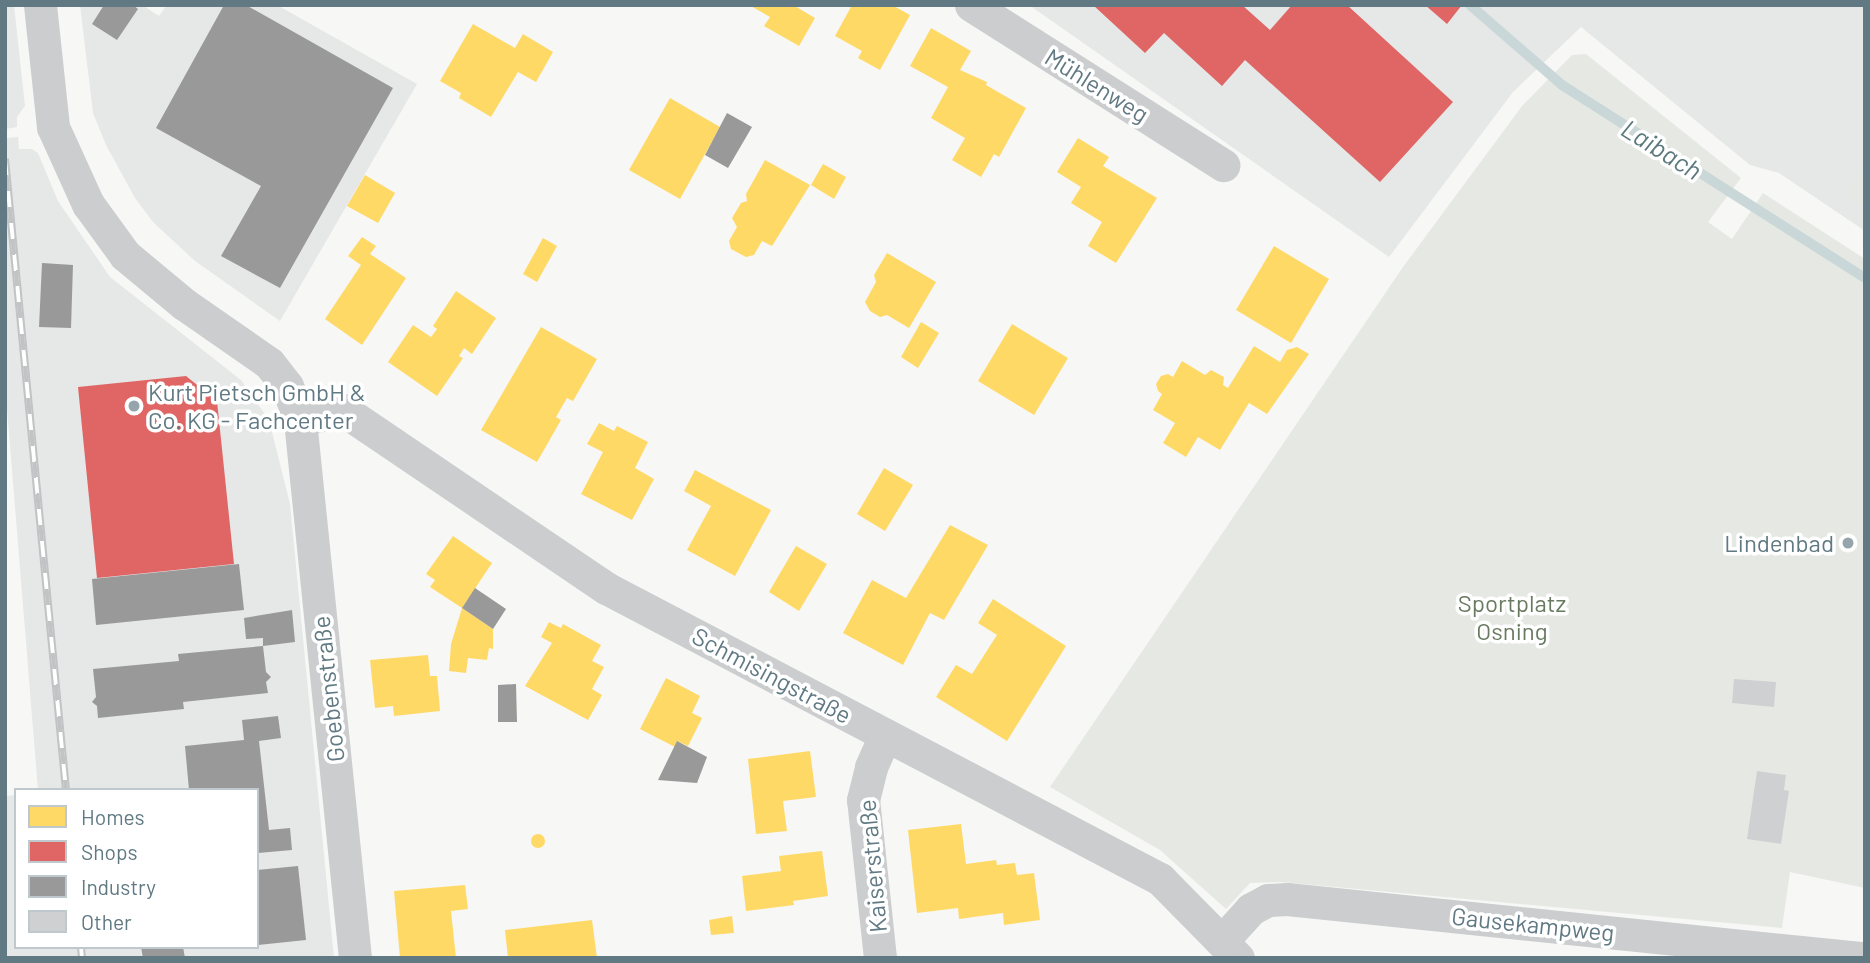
<!DOCTYPE html>
<html>
<head>
<meta charset="utf-8">
<style>
	body { margin:0 }
	#map { position:relative; width:1870px; height:963px; overflow:hidden; background:#f7f7f6; font-family:Barlow,sans-serif }
	div>[style] { position:absolute }
	.built>* { inset:0; background:#e5e8e7 }
	.green>* { inset:0; background:#e6e9e3 }
	.homes>* { inset:0; background:#ffd966 }
	.round { border-radius:50% }
	.shops>* { inset:0; background:#e06666 }
	.industry>* { inset:0; background:#999 }
	.stream>* { height:10px; margin:-5px; padding:0 5px; transform-origin:5px; border-radius:5px; background:#cad7d8 }
	.building>* { inset:0; background:#ced0d1 }
	.street>* { height:33px; margin:-16.5px; padding:0 16.5px; transform-origin:16.5px; border-radius:16.5px; background:#cbcdce }
	.rail>* { height:8px; margin-top:-4px; transform-origin:0; background:repeating-linear-gradient(90deg,#fff 0 16px,#c1c3c4 0 32px); box-sizing:border-box; border-block:2px solid #c1c3c4 }
	.dots>* { width:19px; height:19px; translate:-50% -50%; box-sizing:border-box; border:4px solid #fff; border-radius:50% }
	span { translate:-50% -50%; white-space:nowrap; text-align:center; line-height:1.15; -webkit-text-stroke:7px #fff; paint-order:stroke }
	.street-label { font-size:24px; color:#607983 }
	.poi-label { font-size:24px; color:#607983 }
	.left { translate:0 -50%; text-align:left }
	.right { translate:-100% -50%; text-align:right }
	.park-label { font-size:24px; color:#687a60 }
	.water-label { font-size:26px; color:#5b797e; font-style:italic }
	.frame { position:absolute; inset:0; border:7px solid #607983; pointer-events:none }
	.legend { position:absolute; left:14px; top:788px; width:245px; height:161px; box-sizing:border-box; background:#fff; border:2px solid #bfc9cd; margin:0; padding:9px 12px; list-style:none; font-size:21px; color:#607983 }
	.legend li { display:flex; align-items:center; gap:14px; height:35px }
	.legend b { width:35px; border:2px solid #bfc9cd }
</style>
</head>
<body>
<div id="map">
	<div class="built">
		<i style="clip-path:polygon(5px 5px,14px 5px,25px 106px,17px 117px,17px 127px,5px 129px)"></i>
		<i style="clip-path:polygon(80px 5px,142px 5px,159px 16px,167px 5px,277px 5px,417px 84px,280px 321px,195px 261px,153px 222px,135px 198px,106px 145px,93px 113px)"></i>
		<i style="clip-path:polygon(1029px 5px,1865px 5px,1865px 231px,1779px 173px,1750px 165px,1581px 27px,1513px 92px,1389px 257px)"></i>
		<i style="clip-path:polygon(18px 137px,19px 149px,32px 149px,38px 153px,58px 201px,110px 277px,241px 380px,269px 420px,290px 504px,334px 958px,5px 958px,5px 796px,16px 795px,16px 947px,257px 947px,257px 790px,38px 790px,5px 384px,5px 138px)"></i>
	</div>
	<div class="green">
		<i style="clip-path:polygon(1586px 54px,1741px 178px,1708px 222px,1732px 239px,1763px 193px,1865px 259px,1865px 888px,1790px 872px,1782px 928px,1281px 882px,1250px 883px,1226px 909px,1160px 850px,1050px 787px,1403px 267px,1522px 106px,1572px 55px)"></i>
		<i style="clip-path:polygon(1865px 164px,1865px 207px,1845px 194px)"></i>
	</div>
	<div class="homes">
		<i style="clip-path:polygon(749px 5px,793px 5px,815px 18px,799px 46px,764px 26px,770px 17px)"></i>
		<i style="clip-path:polygon(852px 5px,892px 5px,910px 15px,880px 70px,858px 58px,862px 51px,835px 36px)"></i>
		<i style="clip-path:polygon(473px 24px,515px 48px,523px 34px,553px 52px,536px 82px,518px 72px,491px 117px,459px 98px,461px 93px,440px 81px)"></i>
		<i style="clip-path:polygon(931px 28px,971px 51px,960px 70px,987px 82px,986px 85px,1026px 108px,999px 157px,994px 154px,981px 177px,952px 160px,965px 138px,931px 118px,948px 87px,910px 66px)"></i>
		<i style="clip-path:polygon(670px 98px,720px 127px,680px 199px,629px 170px)"></i>
		<i style="clip-path:polygon(1078px 138px,1109px 157px,1103px 166px,1157px 198px,1116px 263px,1088px 246px,1102px 222px,1071px 203px,1081px 187px,1057px 172px)"></i>
		<i style="clip-path:polygon(765px 160px,810px 185px,772px 246px,762px 241px,754px 255px,746px 257px,731px 249px,729px 241px,737px 227px,732px 218px,741px 203px,747px 201px,746px 194px)"></i>
		<i style="clip-path:polygon(823px 164px,846px 177px,834px 199px,811px 185px)"></i>
		<i style="clip-path:polygon(365px 175px,395px 193px,378px 223px,347px 206px)"></i>
		<i style="clip-path:polygon(362px 237px,376px 246px,370px 254px,406px 278px,362px 345px,325px 319px,361px 265px,348px 256px)"></i>
		<i style="clip-path:polygon(543px 238px,557px 246px,537px 282px,523px 274px)"></i>
		<i style="clip-path:polygon(1274px 246px,1329px 279px,1291px 343px,1236px 310px)"></i>
		<i style="clip-path:polygon(887px 253px,936px 282px,909px 328px,887px 315px,880px 317px,870px 311px,865px 302px,876px 282px,874px 275px)"></i>
		<i style="clip-path:polygon(456px 291px,496px 318px,472px 354px,464px 348px,459px 356px,463px 358px,437px 396px,388px 362px,413px 325px,431px 337px,437px 329px,433px 326px)"></i>
		<i style="clip-path:polygon(921px 322px,939px 333px,918px 368px,901px 357px)"></i>
		<i style="clip-path:polygon(1012px 324px,1068px 358px,1034px 415px,978px 381px)"></i>
		<i style="clip-path:polygon(541px 327px,597px 359px,573px 401px,567px 398px,556px 417px,561px 420px,537px 462px,481px 430px)"></i>
		<i style="clip-path:polygon(1254px 346px,1280px 362px,1287px 350px,1297px 347px,1309px 354px,1267px 414px,1249px 403px,1220px 450px,1198px 437px,1186px 457px,1163px 443px,1175px 423px,1153px 410px,1162px 394px,1158px 391px,1156px 384px,1161px 376px,1168px 374px,1173px 377px,1182px 361px,1205px 375px,1211px 370px,1224px 377px,1223px 385px,1228px 388px)"></i>
		<i style="clip-path:polygon(599px 423px,614px 431px,617px 426px,648px 442px,635px 468px,654px 479px,632px 520px,581px 494px,603px 452px,587px 444px)"></i>
		<i style="clip-path:polygon(884px 468px,913px 485px,885px 531px,857px 514px)"></i>
		<i style="clip-path:polygon(695px 470px,771px 510px,735px 576px,687px 550px,711px 506px,684px 491px)"></i>
		<i style="clip-path:polygon(950px 525px,988px 545px,944px 620px,930px 613px,903px 665px,843px 633px,872px 580px,906px 598px)"></i>
		<i style="clip-path:polygon(453px 536px,492px 563px,462px 608px,430px 587px,435px 580px,426px 574px)"></i>
		<i style="clip-path:polygon(796px 546px,827px 564px,799px 611px,769px 592px)"></i>
		<i style="clip-path:polygon(993px 599px,1066px 646px,1007px 741px,936px 697px,956px 665px,972px 674px,997px 635px,978px 623px)"></i>
		<i style="clip-path:polygon(462px 608px,493px 629px,493px 649px,489px 648px,487px 660px,468px 658px,466px 673px,449px 671px,451px 644px)"></i>
		<i style="clip-path:polygon(549px 622px,561px 628px,563px 624px,601px 645px,592px 661px,604px 667px,592px 689px,602px 695px,588px 720px,525px 686px,552px 643px,541px 637px)"></i>
		<i style="clip-path:polygon(428px 655px,430px 676px,437px 676px,440px 711px,394px 716px,393px 706px,375px 708px,370px 660px)"></i>
		<i style="clip-path:polygon(666px 678px,700px 696px,692px 713px,702px 718px,688px 746px,677px 741px,675px 747px,640px 729px)"></i>
		<i style="clip-path:polygon(810px 751px,816px 797px,783px 801px,787px 831px,756px 834px,748px 759px)"></i>
		<i style="clip-path:polygon(961px 824px,966px 864px,996px 860px,997px 865px,1015px 863px,1017px 875px,1034px 873px,1040px 920px,1004px 925px,1003px 913px,959px 919px,958px 908px,917px 913px,908px 830px)"></i>
		<i class="round" style="left:531px;top:834px;width:14px;height:14px"></i>
		<i style="clip-path:polygon(822px 851px,828px 896px,793px 901px,794px 905px,746px 911px,742px 876px,781px 871px,779px 856px)"></i>
		<i style="clip-path:polygon(465px 885px,468px 909px,451px 911px,456px 958px,400px 958px,394px 891px)"></i>
		<i style="clip-path:polygon(732px 916px,734px 933px,711px 935px,709px 920px)"></i>
		<i style="clip-path:polygon(592px 920px,597px 958px,508px 958px,505px 930px)"></i>
	</div>
	<div class="shops">
		<i style="clip-path:polygon(1093px 5px,1242px 5px,1270px 30px,1292px 5px,1347px 5px,1453px 102px,1380px 182px,1245px 60px,1222px 86px,1164px 33px,1145px 53px)"></i>
		<i style="clip-path:polygon(1425px 5px,1462px 5px,1447px 24px)"></i>
		<i style="clip-path:polygon(186px 376px,217px 401px,234px 564px,97px 578px,78px 387px)"></i>
	</div>
	<div class="industry">
		<i style="clip-path:polygon(104px 5px,133px 5px,138px 9px,117px 40px,92px 24px)"></i>
		<i style="clip-path:polygon(224px 5px,246px 5px,393px 88px,280px 288px,221px 256px,261px 186px,156px 128px)"></i>
		<i style="clip-path:polygon(727px 113px,752px 127px,728px 168px,705px 155px)"></i>
		<i style="clip-path:polygon(42px 263px,73px 265px,71px 328px,39px 327px)"></i>
		<i style="clip-path:polygon(239px 564px,244px 610px,96px 625px,92px 579px)"></i>
		<i style="clip-path:polygon(475px 588px,506px 609px,493px 629px,462px 608px)"></i>
		<i style="clip-path:polygon(292px 610px,295px 642px,263px 646px,263px 638px,246px 639px,244px 618px)"></i>
		<i style="clip-path:polygon(263px 646px,266px 672px,271px 677px,266px 682px,268px 693px,183px 702px,184px 709px,98px 718px,97px 706px,92px 702px,96px 697px,93px 669px,179px 661px,178px 654px)"></i>
		<i style="clip-path:polygon(516px 684px,517px 722px,498px 722px,498px 685px)"></i>
		<i style="clip-path:polygon(278px 716px,281px 738px,259px 741px,269px 830px,290px 828px,292px 850px,258px 853px,257px 790px,189px 790px,185px 746px,244px 740px,242px 720px)"></i>
		<i style="clip-path:polygon(677px 741px,707px 757px,697px 783px,658px 780px)"></i>
		<i style="clip-path:polygon(298px 866px,306px 940px,258px 945px,257px 870px)"></i>
		<i style="clip-path:polygon(141px 947px,183px 947px,185px 958px,143px 958px)"></i>
	</div>
	<div class="stream">
		<i style="left:1470px;top:5px;width:122px;rotate:41deg"></i>
		<i style="left:1562px;top:85px;width:359px;rotate:32.5deg"></i>
	</div>
	<div class="building">
		<i style="clip-path:polygon(1734px 679px,1776px 682px,1774px 707px,1732px 703px)"></i>
		<i style="clip-path:polygon(1757px 771px,1786px 775px,1784px 790px,1789px 791px,1781px 844px,1747px 839px)"></i>
	</div>
	<div class="street">
		<i style="left:40px;top:5px;width:123px;rotate:83.9deg"></i>
		<i style="left:53px;top:127px;width:85px;rotate:65.6deg"></i>
		<i style="left:88px;top:204px;width:63px;rotate:54deg"></i>
		<i style="left:125px;top:255px;width:77px;rotate:39.7deg"></i>
		<i style="left:184px;top:304px;width:103px;rotate:34.8deg"></i>
		<i style="left:269px;top:363px;width:29px;rotate:52deg"></i>
		<i style="left:287px;top:386px;width:36px;rotate:69deg"></i>
		<i style="left:300px;top:420px;width:541px;rotate:84.16deg"></i>
		<i style="left:971px;top:5px;width:299px;rotate:32.4deg"></i>
		<i style="left:300px;top:420px;width:44px;rotate:-13.1deg"></i>
		<i style="left:343px;top:410px;width:318px;rotate:34.1deg"></i>
		<i style="left:606px;top:588px;width:626px;rotate:27.71deg"></i>
		<i style="left:1160px;top:879px;width:111px;rotate:45.4deg"></i>
		<i style="left:1222px;top:941px;width:43px;rotate:-47.8deg"></i>
		<i style="left:1251px;top:909px;width:19px;rotate:-28deg"></i>
		<i style="left:1268px;top:900px;width:19px;rotate:-3deg"></i>
		<i style="left:1287px;top:899px;width:576px;rotate:5.88deg"></i>
		<i style="left:880px;top:958px;width:159px;rotate:-96.1deg"></i>
		<i style="left:863px;top:800px;width:34px;rotate:-76deg"></i>
		<i style="left:871px;top:767px;width:35px;rotate:-66deg"></i>
	</div>
	<div class="rail">
		<i style="left:5px;top:159px;width:634px;rotate:84.48deg"></i>
		<i style="left:81px;top:947px;width:11px;rotate:85deg"></i>
	</div>
	<div class="dots">
		<i style="left:134px;top:406px;background:#95a5ab"></i>
		<i style="left:1848px;top:543px;background:#95a5ab"></i>
	</div>
	<div class="street-label">
		<span style="left:1097px;top:85px;rotate:32deg">Mühlenweg</span>
		<span style="left:772px;top:675px;rotate:28deg">Schmisingstraße</span>
		<span style="left:328px;top:689px;rotate:-96deg">Goebenstraße</span>
		<span style="left:872px;top:866px;rotate:-95deg">Kaiserstraße</span>
		<span style="left:1533px;top:924px;rotate:6deg">Gausekampweg</span>
	</div>
	<div class="poi-label">
		<span class="left" style="left:148px;top:406px">Kurt Pietsch GmbH &amp;<br>Co. KG - Fachcenter</span>
		<span class="right" style="left:1834px;top:543px">Lindenbad</span>
	</div>
	<div class="park-label">
		<span style="left:1512px;top:617px">Sportplatz<br>Osning</span>
	</div>
	<div class="water-label">
		<span style="left:1662px;top:149px;rotate:32deg">Laibach</span>
	</div>
	<div class="frame"></div>
	<ul class="legend">
	<li><b style="height:19px;background:#ffd966"></b>Homes</li>
	<li><b style="height:19px;background:#e06666"></b>Shops</li>
	<li><b style="height:19px;background:#999"></b>Industry</li>
	<li><b style="height:19px;background:#ced0d1"></b>Other</li>
	</ul>
</div>
</body>
</html>
